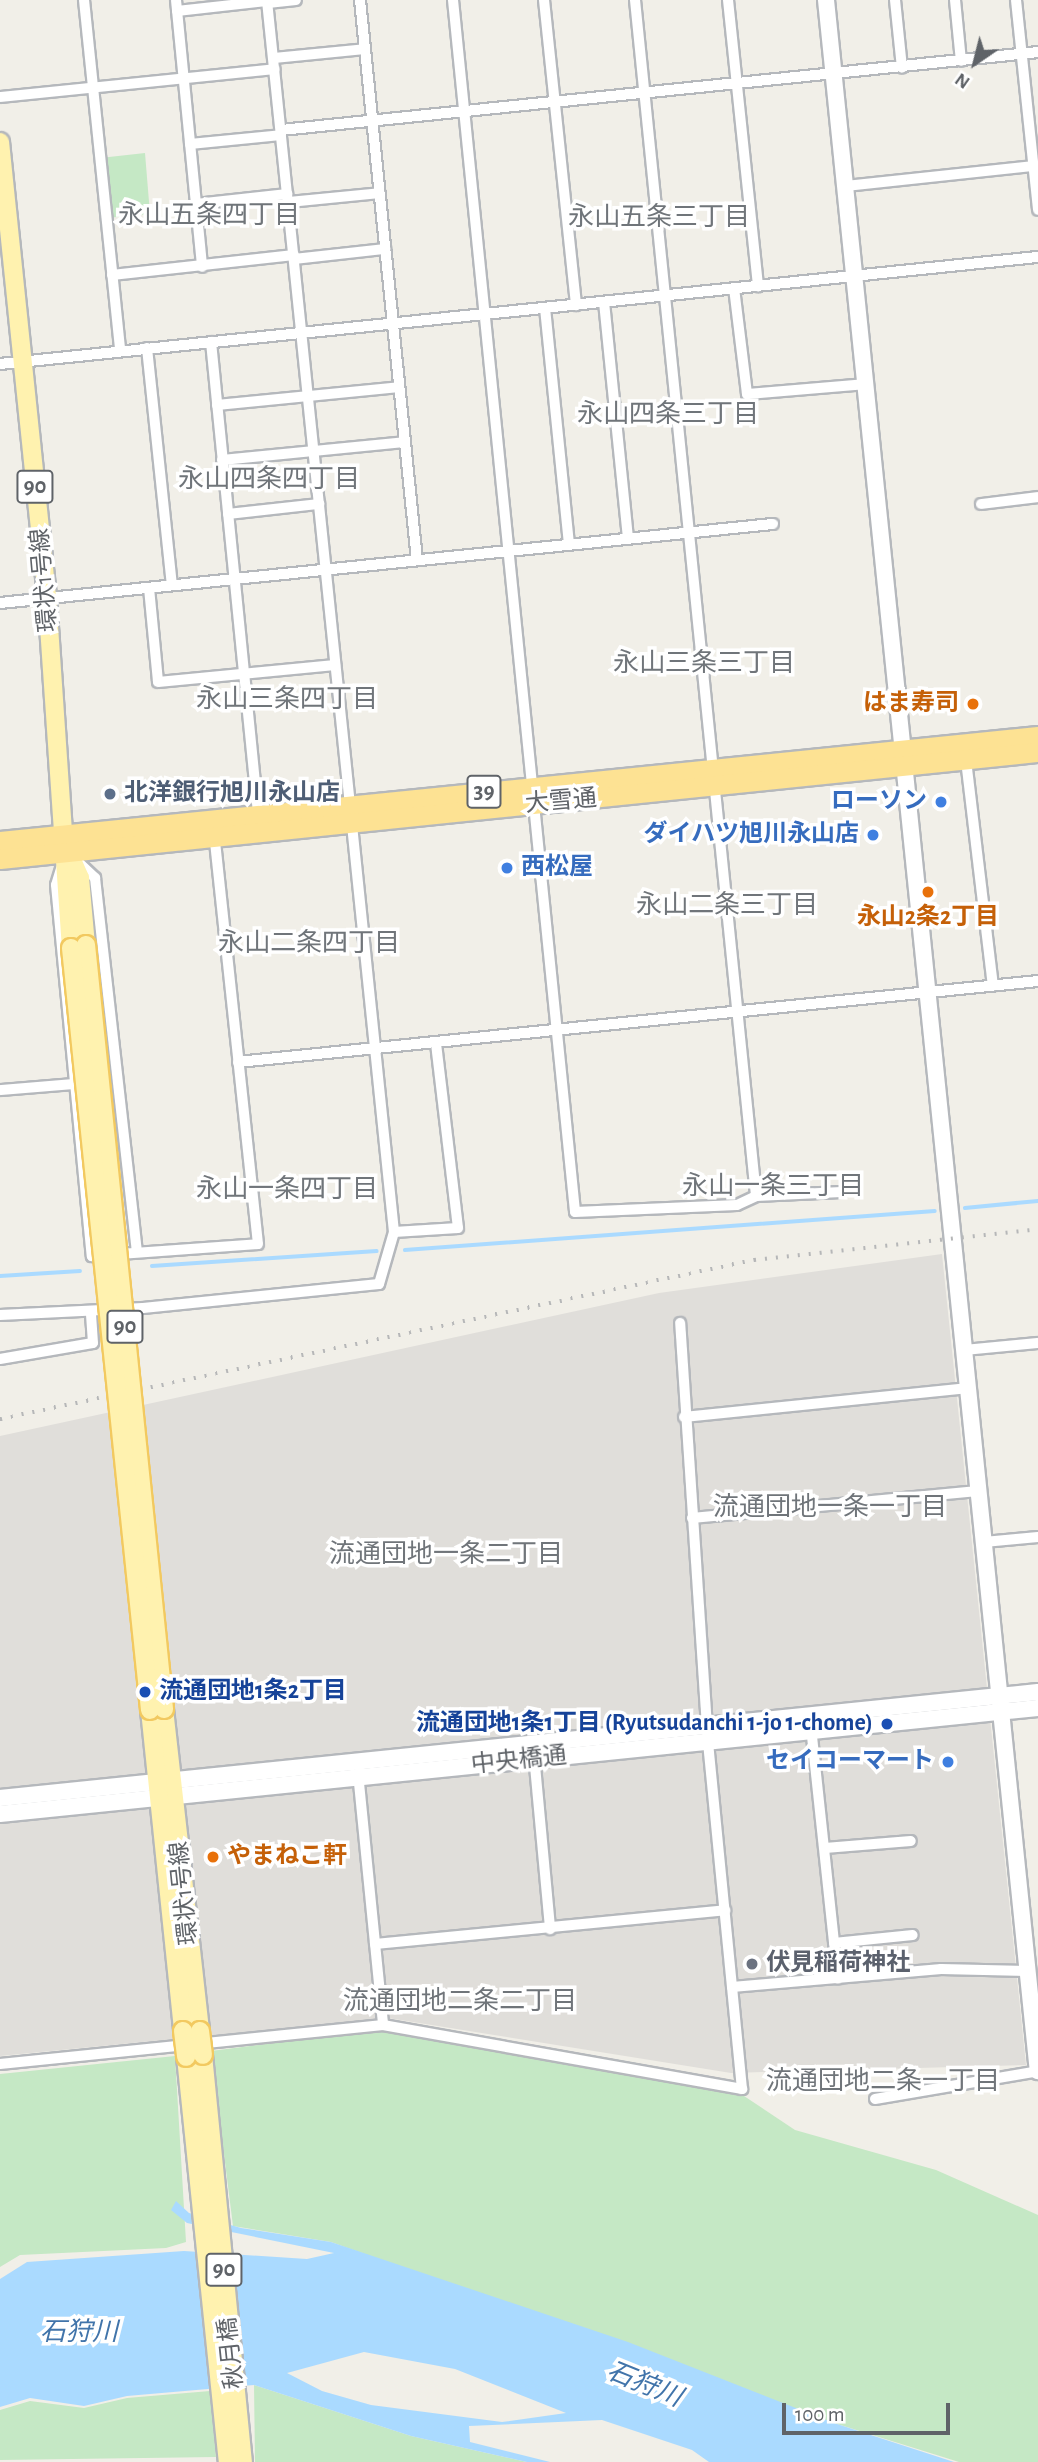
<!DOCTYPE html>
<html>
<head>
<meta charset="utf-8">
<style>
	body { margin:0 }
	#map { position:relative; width:1038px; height:2462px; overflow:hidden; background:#f1efe8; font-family:"Alegreya Sans","Noto Sans JP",sans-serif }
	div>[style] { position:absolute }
	.industrial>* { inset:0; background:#e0deda }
	.green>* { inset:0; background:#c5e8c5 }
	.water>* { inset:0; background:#aadaff }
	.stream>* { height:3.5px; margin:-1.75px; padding:0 1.75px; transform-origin:1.75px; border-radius:1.75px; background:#aadaff }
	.roads { filter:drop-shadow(2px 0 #b5b8bc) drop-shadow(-2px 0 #b5b8bc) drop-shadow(0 2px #b5b8bc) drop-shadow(0 -2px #b5b8bc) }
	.street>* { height:10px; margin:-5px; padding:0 5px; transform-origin:5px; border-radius:5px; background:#fff }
	.secondary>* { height:16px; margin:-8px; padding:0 8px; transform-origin:8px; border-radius:8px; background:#fff }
	.primary>* { height:18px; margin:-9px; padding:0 9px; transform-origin:9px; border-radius:9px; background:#fff2af }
	.highway>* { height:19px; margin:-9.5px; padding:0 9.5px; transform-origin:9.5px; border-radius:9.5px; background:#fde293 }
	.rail>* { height:3.5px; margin-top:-1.75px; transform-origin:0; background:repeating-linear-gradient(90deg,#b6b7b8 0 2px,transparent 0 11px) }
	.bridges { filter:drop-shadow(2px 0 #f2c960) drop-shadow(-2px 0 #f2c960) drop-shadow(0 2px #f2c960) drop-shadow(0 -2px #f2c960) }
	.primary-bridge>* { height:18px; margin:-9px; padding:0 9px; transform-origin:9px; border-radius:9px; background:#fff2af }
	.dots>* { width:19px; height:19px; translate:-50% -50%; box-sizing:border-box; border:4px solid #fff; border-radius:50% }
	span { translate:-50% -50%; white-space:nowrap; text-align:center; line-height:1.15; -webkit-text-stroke:7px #fff; paint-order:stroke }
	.shield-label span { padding:2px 5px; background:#fff; border:2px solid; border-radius:5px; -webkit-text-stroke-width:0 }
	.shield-label { font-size:23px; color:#5f6368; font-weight:700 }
	.street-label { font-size:24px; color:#5f6368 }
	.food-label { font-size:24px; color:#c56008; font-weight:700 }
	.right { translate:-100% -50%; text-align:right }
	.left { translate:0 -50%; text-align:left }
	.service-label { font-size:24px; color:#4e5e75; font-weight:700 }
	.shop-label { font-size:24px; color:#366cbe; font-weight:700 }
	.transit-label { font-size:24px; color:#164399; font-weight:700 }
	.worship-label { font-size:24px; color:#5b616d; font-weight:700 }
	.neighbourhood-label { font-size:26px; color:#70757a }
	.water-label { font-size:26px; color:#4174aa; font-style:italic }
	.north { position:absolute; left:940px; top:28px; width:70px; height:70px; -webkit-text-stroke:5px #fff; paint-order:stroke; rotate:215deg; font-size:19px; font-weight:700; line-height:28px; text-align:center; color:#5f6368 }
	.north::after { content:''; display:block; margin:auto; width:24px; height:32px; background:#5f6368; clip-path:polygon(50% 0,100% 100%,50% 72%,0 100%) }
	.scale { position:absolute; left:782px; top:2403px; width:168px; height:32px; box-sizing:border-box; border:4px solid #5f6368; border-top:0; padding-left:9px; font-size:21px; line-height:24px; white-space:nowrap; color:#5f6368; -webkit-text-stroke:5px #fff; paint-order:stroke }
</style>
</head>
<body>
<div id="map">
	<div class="industrial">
		<i style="clip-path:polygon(942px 1254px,1026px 2065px,731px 2073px,388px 2018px,0 2056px,0 1436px,659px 1293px)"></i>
	</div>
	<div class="green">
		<i style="clip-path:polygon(145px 153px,150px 214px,106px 218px,100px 158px)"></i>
		<i style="clip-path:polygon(386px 2029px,741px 2094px,795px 2130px,936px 2170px,1038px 2215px,1038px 2462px,959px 2462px,834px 2423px,331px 2242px,233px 2226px,211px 2051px)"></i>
		<i style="clip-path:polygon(175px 2056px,186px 2242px,166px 2248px,20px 2255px,0 2267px,0 2074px)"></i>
		<i style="clip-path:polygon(254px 2385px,411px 2436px,527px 2462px,255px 2462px)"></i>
		<i style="clip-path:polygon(210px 2391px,216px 2457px,0 2460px,0 2410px,30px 2401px,84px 2408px,127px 2398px)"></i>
	</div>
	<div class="water">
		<i style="clip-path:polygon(evenodd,176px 2201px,189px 2213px,241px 2228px,331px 2242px,628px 2342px,834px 2423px,954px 2462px,709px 2462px,692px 2450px,602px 2420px,469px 2426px,470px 2442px,550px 2462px,527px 2462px,411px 2436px,254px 2385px,127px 2396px,84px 2406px,30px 2398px,0 2407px,0 2279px,27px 2262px,184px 2251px,307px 2259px,334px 2253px,187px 2223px,171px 2210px,176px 2201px,364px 2352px,455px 2369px,566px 2413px,502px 2422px,371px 2405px,322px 2391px,287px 2373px,364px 2352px)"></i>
	</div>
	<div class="stream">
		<i style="left:965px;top:1208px;width:73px;rotate:-5.5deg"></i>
		<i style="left:405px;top:1250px;width:531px;rotate:-4.21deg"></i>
		<i style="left:152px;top:1266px;width:225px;rotate:-3.8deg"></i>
		<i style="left:0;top:1276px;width:80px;rotate:-3.6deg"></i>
	</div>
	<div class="roads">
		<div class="street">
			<i style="left:84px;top:0;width:353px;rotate:84.1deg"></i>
			<i style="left:176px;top:0;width:268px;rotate:84.4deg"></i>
			<i style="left:360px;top:0;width:563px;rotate:84.19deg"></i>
			<i style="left:453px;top:0;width:1218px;rotate:84.25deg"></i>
			<i style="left:575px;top:1212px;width:162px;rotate:-2.5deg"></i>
			<i style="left:737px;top:1205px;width:21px;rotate:-25deg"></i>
			<i style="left:544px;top:0;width:307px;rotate:84deg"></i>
			<i style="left:635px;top:0;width:1202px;rotate:84.22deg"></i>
			<i style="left:756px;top:1196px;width:86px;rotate:-2.7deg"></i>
			<i style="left:728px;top:0;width:288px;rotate:84deg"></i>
			<i style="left:895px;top:0;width:68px;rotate:84.1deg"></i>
			<i style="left:955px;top:0;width:61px;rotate:84.4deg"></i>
			<i style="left:1016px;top:0;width:211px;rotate:84deg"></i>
			<i style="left:268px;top:3px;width:28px;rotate:-6deg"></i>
			<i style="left:177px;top:11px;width:92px;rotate:-6.3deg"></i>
			<i style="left:274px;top:58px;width:91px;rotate:-5.6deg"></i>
			<i style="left:0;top:97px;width:276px;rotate:-5.8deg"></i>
			<i style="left:281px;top:130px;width:761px;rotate:-5.88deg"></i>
			<i style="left:190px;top:144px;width:91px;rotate:-5.6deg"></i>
			<i style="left:846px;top:186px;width:189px;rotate:-6.1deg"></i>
			<i style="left:289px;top:202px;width:91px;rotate:-5.6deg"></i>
			<i style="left:196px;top:204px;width:92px;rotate:-6.3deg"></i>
			<i style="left:294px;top:259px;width:92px;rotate:-6.3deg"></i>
			<i style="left:112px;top:275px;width:183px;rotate:-6.3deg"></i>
			<i style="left:734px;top:288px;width:107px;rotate:83deg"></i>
			<i style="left:747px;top:394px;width:118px;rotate:-4.8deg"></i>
			<i style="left:604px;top:302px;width:238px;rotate:84.2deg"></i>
			<i style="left:545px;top:308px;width:238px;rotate:84.2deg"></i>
			<i style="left:211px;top:342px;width:477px;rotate:84.3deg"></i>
			<i style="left:147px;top:348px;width:237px;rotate:84deg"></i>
			<i style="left:0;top:364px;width:1044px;rotate:-5.89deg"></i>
			<i style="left:217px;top:405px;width:183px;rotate:-5.6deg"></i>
			<i style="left:222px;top:460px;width:183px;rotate:-5.6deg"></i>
			<i style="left:981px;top:504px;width:57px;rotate:-7deg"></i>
			<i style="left:228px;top:514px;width:92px;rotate:-6.3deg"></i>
			<i style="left:149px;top:588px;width:94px;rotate:84.5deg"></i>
			<i style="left:158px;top:682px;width:178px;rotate:-5.5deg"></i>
			<i style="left:0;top:603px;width:777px;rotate:-5.84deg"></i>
			<i style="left:966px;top:760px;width:227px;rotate:83.2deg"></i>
			<i style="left:64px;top:859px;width:27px;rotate:107deg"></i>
			<i style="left:56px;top:885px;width:373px;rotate:84.5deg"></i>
			<i style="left:92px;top:1256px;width:166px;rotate:-4.1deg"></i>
			<i style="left:258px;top:1244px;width:411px;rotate:-96.1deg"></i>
			<i style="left:77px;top:861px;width:25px;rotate:43deg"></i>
			<i style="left:95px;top:878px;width:376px;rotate:83.6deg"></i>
			<i style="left:238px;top:1062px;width:804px;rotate:-5.78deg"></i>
			<i style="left:0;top:1090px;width:75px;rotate:-4.6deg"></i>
			<i style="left:394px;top:1232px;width:64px;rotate:-3.6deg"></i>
			<i style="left:458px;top:1228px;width:186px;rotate:-96.8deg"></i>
			<i style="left:0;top:1315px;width:143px;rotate:-2.8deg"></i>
			<i style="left:143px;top:1308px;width:237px;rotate:-5.8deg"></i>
			<i style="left:379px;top:1284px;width:54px;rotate:-73.9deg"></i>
			<i style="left:394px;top:1232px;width:1239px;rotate:-95.89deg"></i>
			<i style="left:964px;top:1350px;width:74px;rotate:-5.4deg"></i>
			<i style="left:0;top:1359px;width:94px;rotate:-9.8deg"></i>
			<i style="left:93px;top:1343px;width:32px;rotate:-94deg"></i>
			<i style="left:684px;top:1417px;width:286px;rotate:-5.8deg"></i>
			<i style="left:692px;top:1518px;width:287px;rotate:-5.4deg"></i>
			<i style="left:984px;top:1542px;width:54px;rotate:-5.3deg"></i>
			<i style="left:811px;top:1727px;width:253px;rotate:83.9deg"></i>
			<i style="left:534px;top:1755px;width:175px;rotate:84.7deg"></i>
			<i style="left:358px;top:1773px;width:253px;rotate:84.3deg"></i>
			<i style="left:825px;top:1848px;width:86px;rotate:-4.7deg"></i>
			<i style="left:834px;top:1943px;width:79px;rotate:-5.8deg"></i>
			<i style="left:375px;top:1944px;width:352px;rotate:-5.5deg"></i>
			<i style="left:732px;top:1987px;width:210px;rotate:-4.9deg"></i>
			<i style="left:941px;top:1969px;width:86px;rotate:1.3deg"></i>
			<i style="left:0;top:2064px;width:385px;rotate:-5.8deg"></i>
			<i style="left:383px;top:2025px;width:365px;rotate:10.1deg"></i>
			<i style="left:742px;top:2089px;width:349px;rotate:-95.6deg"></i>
			<i style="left:708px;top:1742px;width:420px;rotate:-93.8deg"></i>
			<i style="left:875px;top:2099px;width:165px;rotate:-9.7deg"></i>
		</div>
		<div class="secondary">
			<i style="left:826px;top:0;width:2082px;rotate:84.16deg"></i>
			<i style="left:0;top:1798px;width:1043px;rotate:-5.83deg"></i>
			<i style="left:0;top:1814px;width:1043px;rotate:-5.83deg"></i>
		</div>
		<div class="primary">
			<i style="left:0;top:142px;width:457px;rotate:84.1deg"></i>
			<i style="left:47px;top:597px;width:352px;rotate:86.1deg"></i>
			<i style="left:68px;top:851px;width:30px;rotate:66deg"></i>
			<i style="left:80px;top:878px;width:67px;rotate:84.9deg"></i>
			<i style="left:164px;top:1709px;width:324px;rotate:83.6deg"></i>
			<i style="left:150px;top:1710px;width:323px;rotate:84.1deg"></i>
			<i style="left:203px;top:2055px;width:409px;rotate:84.4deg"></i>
			<i style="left:186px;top:2057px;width:407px;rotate:84.1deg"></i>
		</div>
		<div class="highway">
			<i style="left:0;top:841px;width:1043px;rotate:-5.78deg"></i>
			<i style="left:0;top:859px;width:1044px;rotate:-5.89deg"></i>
		</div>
	</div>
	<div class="rail">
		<i style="left:0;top:1419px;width:771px;rotate:-11.91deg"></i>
		<i style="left:754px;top:1260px;width:286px;rotate:-6.2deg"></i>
	</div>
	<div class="bridges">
		<div class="primary-bridge">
			<i style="left:86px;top:945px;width:768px;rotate:84.17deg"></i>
			<i style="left:71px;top:948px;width:766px;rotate:84.08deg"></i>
			<i style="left:183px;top:2031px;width:26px;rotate:83deg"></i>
			<i style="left:200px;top:2031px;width:24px;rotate:83deg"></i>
		</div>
	</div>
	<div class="dots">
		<i style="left:973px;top:704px;background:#e8710a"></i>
		<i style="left:110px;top:794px;background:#5c6f8a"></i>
		<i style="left:941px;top:802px;background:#3f7fe0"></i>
		<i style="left:873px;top:835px;background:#3f7fe0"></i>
		<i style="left:507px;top:868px;background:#3f7fe0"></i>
		<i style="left:928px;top:892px;background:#e8710a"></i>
		<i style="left:145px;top:1692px;background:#1a4fb4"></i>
		<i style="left:887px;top:1724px;background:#1a4fb4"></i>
		<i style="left:948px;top:1762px;background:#3f7fe0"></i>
		<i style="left:213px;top:1857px;background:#e8710a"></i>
		<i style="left:752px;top:1964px;background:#6b7280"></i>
	</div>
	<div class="shield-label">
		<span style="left:35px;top:487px">90</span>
		<span style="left:484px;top:792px">39</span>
		<span style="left:125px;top:1327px">90</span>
		<span style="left:224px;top:2270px">90</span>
	</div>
	<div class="street-label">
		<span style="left:45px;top:580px;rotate:-95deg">環状1号線</span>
		<span style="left:561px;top:802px;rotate:-5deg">大雪通</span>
		<span style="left:519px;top:1761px;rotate:-6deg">中央橋通</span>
		<span style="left:185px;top:1893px;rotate:-96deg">環状1号線</span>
		<span style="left:232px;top:2353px;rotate:-96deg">秋月橋</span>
	</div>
	<div class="food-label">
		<span class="right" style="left:959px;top:704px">はま寿司</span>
		<span style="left:928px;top:918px">永山2条2丁目</span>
		<span class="left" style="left:227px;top:1857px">やまねこ軒</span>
	</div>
	<div class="service-label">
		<span class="left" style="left:124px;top:794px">北洋銀行旭川永山店</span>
	</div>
	<div class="shop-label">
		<span class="right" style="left:927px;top:802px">ローソン</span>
		<span class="right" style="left:859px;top:835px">ダイハツ旭川永山店</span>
		<span class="left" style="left:521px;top:868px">西松屋</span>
		<span class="right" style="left:934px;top:1762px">セイコーマート</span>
	</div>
	<div class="transit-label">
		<span class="left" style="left:159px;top:1692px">流通団地1条2丁目</span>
		<span class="right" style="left:873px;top:1724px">流通団地1条1丁目 (Ryutsudanchi 1-jo 1-chome)</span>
	</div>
	<div class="worship-label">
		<span class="left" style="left:766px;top:1964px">伏見稲荷神社</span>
	</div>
	<div class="neighbourhood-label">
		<span style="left:209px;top:216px">永山五条四丁目</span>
		<span style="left:659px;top:218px">永山五条三丁目</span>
		<span style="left:668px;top:415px">永山四条三丁目</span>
		<span style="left:269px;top:480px">永山四条四丁目</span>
		<span style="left:704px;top:664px">永山三条三丁目</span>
		<span style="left:287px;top:700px">永山三条四丁目</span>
		<span style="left:727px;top:906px">永山二条三丁目</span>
		<span style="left:309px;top:944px">永山二条四丁目</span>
		<span style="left:773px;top:1187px">永山一条三丁目</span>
		<span style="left:287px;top:1190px">永山一条四丁目</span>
		<span style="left:830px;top:1508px">流通団地一条一丁目</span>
		<span style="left:446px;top:1555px">流通団地一条二丁目</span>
		<span style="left:460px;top:2002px">流通団地二条二丁目</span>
		<span style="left:883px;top:2082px">流通団地二条一丁目</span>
	</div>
	<div class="water-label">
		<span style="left:79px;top:2333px">石狩川</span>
		<span style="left:644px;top:2385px;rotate:22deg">石狩川</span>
	</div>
	<div class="north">N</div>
	<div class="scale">100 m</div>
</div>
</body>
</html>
